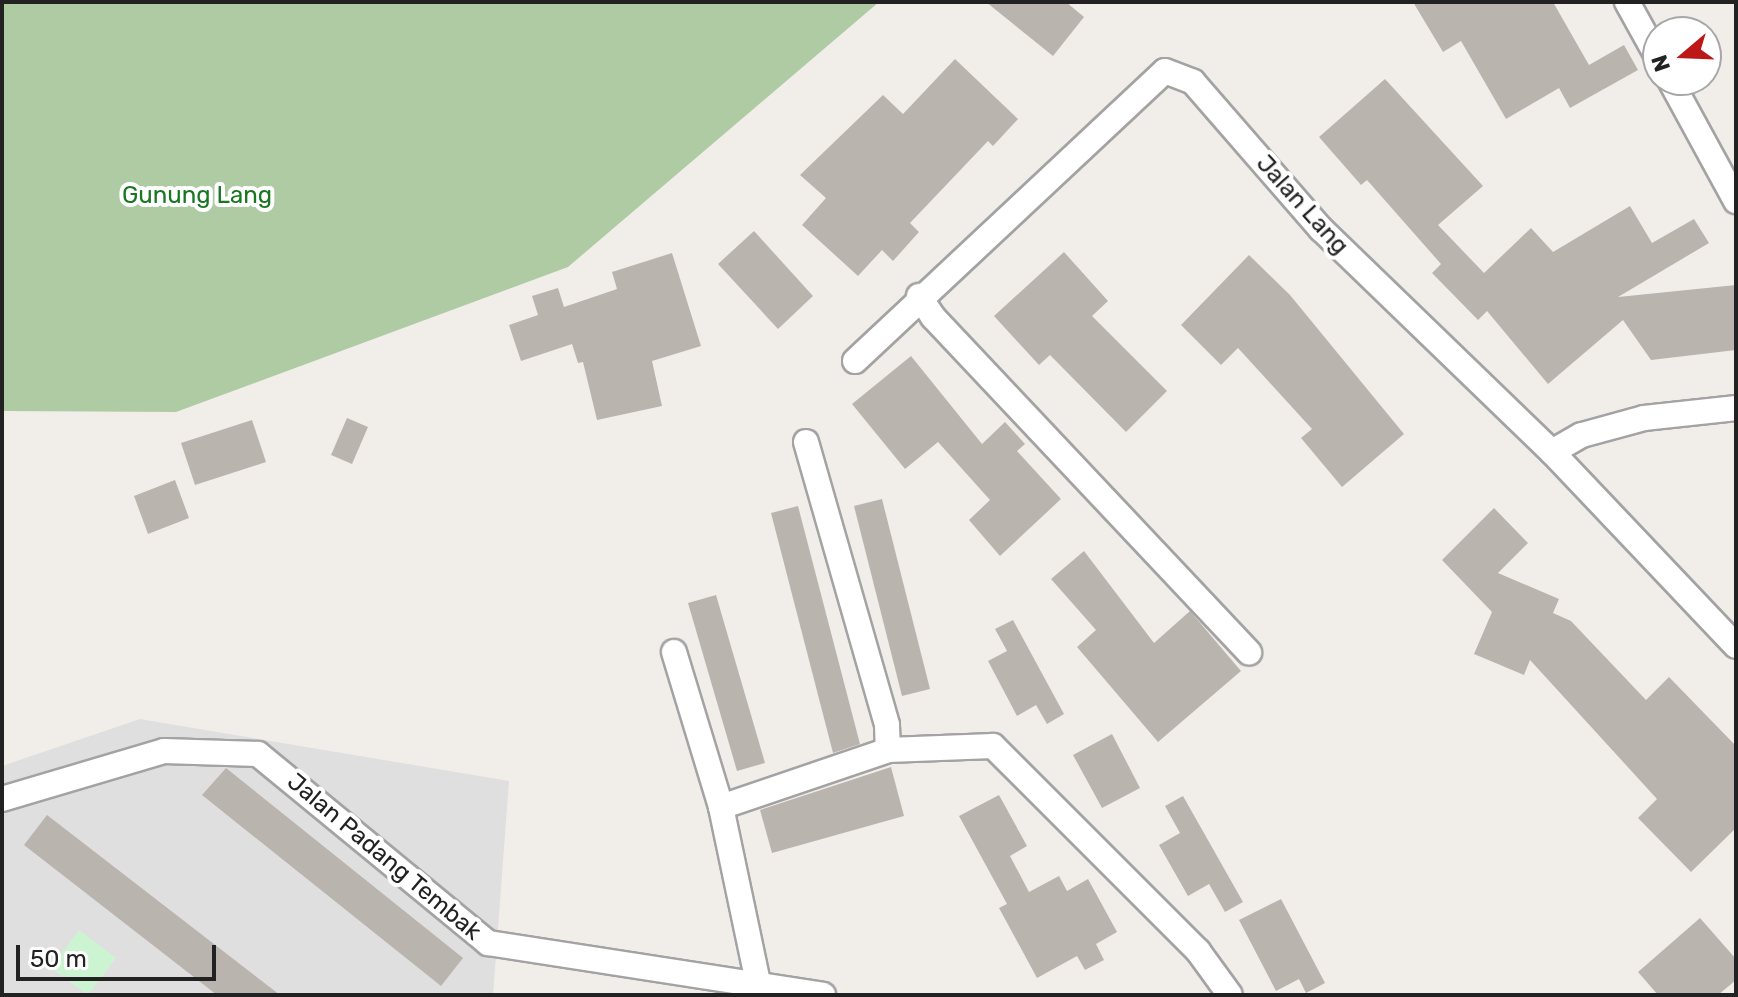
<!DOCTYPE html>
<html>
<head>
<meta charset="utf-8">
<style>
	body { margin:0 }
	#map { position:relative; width:1738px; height:997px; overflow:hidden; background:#f1eeea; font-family:Rubik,sans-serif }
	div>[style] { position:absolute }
	.residential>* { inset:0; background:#e0dfdf }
	.forest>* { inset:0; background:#afcba3 }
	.park>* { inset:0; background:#cdf4d0 }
	.building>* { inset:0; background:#bab4af }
	.roads { filter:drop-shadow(2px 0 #a3a3a3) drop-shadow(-2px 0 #a3a3a3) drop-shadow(0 2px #a3a3a3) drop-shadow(0 -2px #a3a3a3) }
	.minor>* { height:24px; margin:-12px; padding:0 12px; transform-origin:12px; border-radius:12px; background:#fff }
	span { translate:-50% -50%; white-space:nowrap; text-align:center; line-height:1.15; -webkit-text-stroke:8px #fff; paint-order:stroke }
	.park-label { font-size:24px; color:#197621 }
	.street-label { font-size:24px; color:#222 }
	.frame { position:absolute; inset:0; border:4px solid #222; pointer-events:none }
	.north { position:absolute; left:1642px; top:16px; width:80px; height:80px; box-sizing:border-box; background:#fff; border:2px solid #a7a7a7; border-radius:50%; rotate:251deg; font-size:22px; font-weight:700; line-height:32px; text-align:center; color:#222 }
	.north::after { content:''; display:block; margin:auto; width:28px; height:36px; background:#bd1717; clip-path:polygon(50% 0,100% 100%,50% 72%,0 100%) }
	.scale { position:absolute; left:16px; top:945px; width:200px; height:36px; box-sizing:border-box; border:4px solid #222; border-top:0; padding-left:10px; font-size:24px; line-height:28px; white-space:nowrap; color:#222; -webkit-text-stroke:6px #fff; paint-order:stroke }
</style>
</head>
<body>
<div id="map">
	<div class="residential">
		<i style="clip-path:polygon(140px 719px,509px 781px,493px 995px,2px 995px,2px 766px)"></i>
	</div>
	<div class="forest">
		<i style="clip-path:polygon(2px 2px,879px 2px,568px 267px,176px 412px,2px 411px)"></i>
	</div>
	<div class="park">
		<i style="clip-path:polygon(79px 930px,116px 958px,88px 995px,51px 968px)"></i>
	</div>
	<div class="building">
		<i style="clip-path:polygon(986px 2px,1066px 2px,1084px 17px,1053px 56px)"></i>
		<i style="clip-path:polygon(1413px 2px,1553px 2px,1589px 65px,1624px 45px,1638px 70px,1570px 108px,1559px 88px,1506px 119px,1461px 41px,1443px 52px)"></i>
		<i style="clip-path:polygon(955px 59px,1018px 119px,993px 146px,988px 141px,910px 223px,919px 232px,893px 261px,882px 250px,858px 276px,802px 225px,826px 198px,800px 175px,883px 95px,903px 114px)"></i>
		<i style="clip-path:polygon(1385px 79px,1483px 186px,1438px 225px,1484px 273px,1531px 228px,1553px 252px,1630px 206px,1652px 243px,1694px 219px,1709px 243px,1618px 297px,1736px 285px,1736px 350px,1651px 360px,1623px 320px,1548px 384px,1487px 311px,1478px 320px,1432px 273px,1441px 264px,1367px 180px,1361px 185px,1319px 137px)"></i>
		<i style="clip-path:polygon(754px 231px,813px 296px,778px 329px,718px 264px)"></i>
		<i style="clip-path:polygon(1064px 252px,1108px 301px,1092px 316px,1167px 391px,1126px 432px,1050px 355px,1039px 365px,994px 316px)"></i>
		<i style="clip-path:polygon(672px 253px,701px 346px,652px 361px,662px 406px,597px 420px,583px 362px,578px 363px,572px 344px,521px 361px,509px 325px,538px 315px,532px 296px,558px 288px,564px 307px,617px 289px,612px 272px)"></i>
		<i style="clip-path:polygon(1249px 255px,1290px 295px,1404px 434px,1342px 487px,1301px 438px,1312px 429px,1238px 348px,1221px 365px,1181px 325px)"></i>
		<i style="clip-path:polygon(911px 356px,982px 444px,1005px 422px,1025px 444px,1017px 451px,1061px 499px,1000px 556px,969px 520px,990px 500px,938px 442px,905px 469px,852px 404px)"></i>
		<i style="clip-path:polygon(347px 418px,368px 427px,352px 464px,331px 455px)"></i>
		<i style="clip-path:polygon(252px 420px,266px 462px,195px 485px,181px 443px)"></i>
		<i style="clip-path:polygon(175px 480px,189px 518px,148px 534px,134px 496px)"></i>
		<i style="clip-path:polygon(882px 499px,930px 689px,902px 696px,854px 506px)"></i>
		<i style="clip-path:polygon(798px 506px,860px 744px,833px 753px,771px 513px)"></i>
		<i style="clip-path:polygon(1494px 508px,1528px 543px,1498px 573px,1559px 599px,1553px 613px,1571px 621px,1646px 700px,1669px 677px,1736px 746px,1736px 828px,1691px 872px,1638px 818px,1657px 799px,1530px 660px,1524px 675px,1474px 654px,1492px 612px,1442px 560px)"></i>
		<i style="clip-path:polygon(1084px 551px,1154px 643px,1190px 611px,1241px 671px,1158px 742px,1077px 647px,1096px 630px,1051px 579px)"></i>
		<i style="clip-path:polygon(716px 595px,765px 763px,737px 771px,688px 603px)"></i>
		<i style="clip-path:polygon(1013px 620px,1064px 714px,1047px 724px,1036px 705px,1017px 716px,988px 661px,1007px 651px,995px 629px)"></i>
		<i style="clip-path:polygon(1112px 734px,1140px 788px,1102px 808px,1073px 755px)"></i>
		<i style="clip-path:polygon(891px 767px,904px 816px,772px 853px,760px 810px)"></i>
		<i style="clip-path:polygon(226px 768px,463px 958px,441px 986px,202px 795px)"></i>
		<i style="clip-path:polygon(999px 795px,1027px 846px,1010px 856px,1029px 892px,1059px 876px,1067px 891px,1088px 879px,1117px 932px,1096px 944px,1104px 960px,1085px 970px,1077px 956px,1037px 978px,999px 908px,1007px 904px,959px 816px)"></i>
		<i style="clip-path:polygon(1183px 796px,1243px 902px,1225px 912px,1209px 884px,1188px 896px,1159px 845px,1180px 833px,1165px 806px)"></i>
		<i style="clip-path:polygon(47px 815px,280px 995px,217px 995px,24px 845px)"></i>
		<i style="clip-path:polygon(1281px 899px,1325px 983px,1306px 993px,1299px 979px,1276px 991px,1239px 920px)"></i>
		<i style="clip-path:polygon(1700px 918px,1736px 959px,1736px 980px,1718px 995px,1658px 995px,1638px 972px)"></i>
	</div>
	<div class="roads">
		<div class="minor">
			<i style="left:1627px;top:2px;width:64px;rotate:61deg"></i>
			<i style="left:1670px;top:80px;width:138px;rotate:61.4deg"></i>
			<i style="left:919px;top:296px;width:25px;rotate:56deg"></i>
			<i style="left:933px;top:317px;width:461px;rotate:46.7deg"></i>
			<i style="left:855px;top:361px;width:424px;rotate:-43.1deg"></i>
			<i style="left:1165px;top:71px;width:30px;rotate:21deg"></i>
			<i style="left:1193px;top:82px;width:195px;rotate:49deg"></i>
			<i style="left:1321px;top:229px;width:321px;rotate:44deg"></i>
			<i style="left:1552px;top:452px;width:267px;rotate:46.5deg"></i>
			<i style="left:806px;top:442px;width:294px;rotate:74deg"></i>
			<i style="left:887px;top:725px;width:25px;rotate:88deg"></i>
			<i style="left:1552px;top:452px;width:34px;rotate:-30deg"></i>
			<i style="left:1582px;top:435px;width:64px;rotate:-15.3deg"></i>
			<i style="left:1644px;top:418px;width:93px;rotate:-6.2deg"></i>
			<i style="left:674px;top:652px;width:162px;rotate:73.1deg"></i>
			<i style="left:721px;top:807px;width:185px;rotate:78.1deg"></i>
			<i style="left:2px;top:799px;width:169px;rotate:-16.5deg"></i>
			<i style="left:164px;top:751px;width:94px;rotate:1.8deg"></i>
			<i style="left:258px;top:754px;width:298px;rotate:39.4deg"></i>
			<i style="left:488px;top:943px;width:339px;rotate:8.8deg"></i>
			<i style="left:721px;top:807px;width:176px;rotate:-18.8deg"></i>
			<i style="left:888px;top:750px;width:105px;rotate:-2.2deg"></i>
			<i style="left:993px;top:746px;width:290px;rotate:45deg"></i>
			<i style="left:1198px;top:951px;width:54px;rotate:54deg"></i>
		</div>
	</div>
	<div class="park-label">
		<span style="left:197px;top:196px">Gunung Lang</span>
	</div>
	<div class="street-label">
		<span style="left:1302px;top:205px;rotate:48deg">Jalan Lang</span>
		<span style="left:384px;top:857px;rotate:40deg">Jalan Padang Tembak</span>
	</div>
	<div class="frame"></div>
	<div class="north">N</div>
	<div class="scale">50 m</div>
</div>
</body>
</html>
